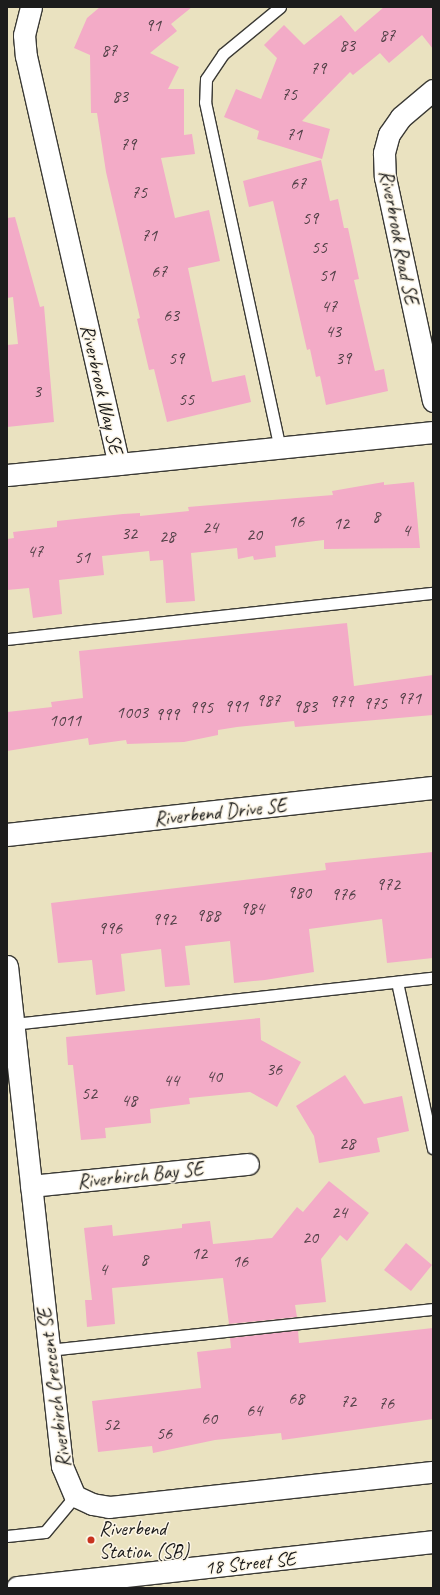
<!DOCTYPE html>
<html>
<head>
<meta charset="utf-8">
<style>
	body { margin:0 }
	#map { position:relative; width:440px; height:1595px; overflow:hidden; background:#eae2c0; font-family:Caveat,sans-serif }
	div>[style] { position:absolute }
	.building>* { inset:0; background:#f3abc7 }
	.roads { filter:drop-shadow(1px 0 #3b3a35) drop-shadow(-1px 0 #3b3a35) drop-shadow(0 1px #3b3a35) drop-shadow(0 -1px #3b3a35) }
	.service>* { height:11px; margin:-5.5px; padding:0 5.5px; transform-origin:5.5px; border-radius:5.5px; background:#fff }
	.minor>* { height:21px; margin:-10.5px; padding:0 10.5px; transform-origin:10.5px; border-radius:10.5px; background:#fff }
	.tertiary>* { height:22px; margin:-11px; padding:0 11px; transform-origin:11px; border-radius:11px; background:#fff }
	.secondary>* { height:22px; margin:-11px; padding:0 11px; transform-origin:11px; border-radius:11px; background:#fff }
	.dots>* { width:11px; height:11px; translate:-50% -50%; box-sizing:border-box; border:2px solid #fcf5e5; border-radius:50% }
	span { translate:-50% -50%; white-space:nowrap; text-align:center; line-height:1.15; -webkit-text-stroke:3px #fcf5e5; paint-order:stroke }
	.number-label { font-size:18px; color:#524047 }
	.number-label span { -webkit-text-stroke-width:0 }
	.street-label { font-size:20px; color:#1c1c1c }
	.poi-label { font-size:20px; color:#1c1c1c }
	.left { translate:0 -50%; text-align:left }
	.frame { position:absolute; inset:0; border:8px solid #1c1c1c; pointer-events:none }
</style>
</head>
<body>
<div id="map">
	<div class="building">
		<i style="clip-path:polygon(100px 7px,192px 7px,171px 24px,177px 31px,150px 53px,179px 67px,168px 89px,184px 89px,184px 135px,192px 134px,195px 154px,161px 158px,175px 218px,209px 210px,220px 261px,188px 268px,212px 382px,245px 375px,251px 402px,167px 422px,154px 369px,149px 370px,137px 319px,140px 318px,106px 172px,97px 113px,91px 113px,90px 55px,74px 48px,87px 18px)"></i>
		<i style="clip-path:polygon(384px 7px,433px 7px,433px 49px,422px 35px,389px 63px,380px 53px,353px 75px,350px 72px,302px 121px,330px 129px,322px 159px,257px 139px,259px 131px,224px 117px,236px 89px,261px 99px,277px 58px,264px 45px,284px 25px,304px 45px,341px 15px,355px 32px)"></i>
		<i style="clip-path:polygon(321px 160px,330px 201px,338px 199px,344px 228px,348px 228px,359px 279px,354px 280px,375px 371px,384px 369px,388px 391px,326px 405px,320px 376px,316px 377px,310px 349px,307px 350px,273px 201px,249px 207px,243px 181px)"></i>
		<i style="clip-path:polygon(15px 217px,40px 307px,44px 306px,54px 422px,7px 427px,7px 345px,18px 344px,13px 297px,7px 298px,7px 218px)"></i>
		<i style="clip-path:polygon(384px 482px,384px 485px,414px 482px,420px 548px,324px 549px,324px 540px,275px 546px,276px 557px,254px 560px,253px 556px,238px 559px,237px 548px,191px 553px,195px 601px,166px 603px,163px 560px,150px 561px,149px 551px,102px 556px,104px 575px,59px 580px,62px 614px,33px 618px,29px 588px,7px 590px,7px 539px,14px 538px,13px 532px,57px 527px,57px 521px,123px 514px,140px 513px,140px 516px,189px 511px,188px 507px,333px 495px,332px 491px)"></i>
		<i style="clip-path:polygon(347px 623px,354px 686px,433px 675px,433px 715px,295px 727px,294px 721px,237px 727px,218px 730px,218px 735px,184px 742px,127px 744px,126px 740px,89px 745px,88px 738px,7px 751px,7px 712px,52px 707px,51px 702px,83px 698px,79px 651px)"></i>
		<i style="clip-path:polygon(433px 852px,433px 958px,387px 963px,382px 919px,309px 929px,314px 972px,265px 980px,234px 983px,230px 941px,185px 946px,190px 985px,165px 987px,161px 949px,121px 954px,125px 991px,96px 995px,92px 960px,58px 963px,51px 903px,326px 870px,325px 863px)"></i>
		<i style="clip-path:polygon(260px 1018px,261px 1040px,301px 1062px,277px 1107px,250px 1092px,189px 1098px,190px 1104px,150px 1109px,151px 1123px,105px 1128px,106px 1138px,81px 1140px,73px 1065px,68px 1065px,66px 1037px)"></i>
		<i style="clip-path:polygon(345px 1075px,364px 1104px,402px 1096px,409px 1131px,377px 1138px,380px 1152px,319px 1163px,314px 1136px,296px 1106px)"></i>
		<i style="clip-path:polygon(329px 1181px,369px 1213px,347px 1241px,340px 1235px,321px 1259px,326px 1302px,295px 1305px,297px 1317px,229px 1324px,223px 1278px,112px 1288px,115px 1324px,87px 1327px,85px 1300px,92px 1300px,84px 1228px,112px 1225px,113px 1236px,182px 1228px,182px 1224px,210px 1221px,213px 1244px,272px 1238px,297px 1207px,303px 1212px)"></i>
		<i style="clip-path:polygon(406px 1243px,432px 1265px,411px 1291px,384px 1270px)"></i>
		<i style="clip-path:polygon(433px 1328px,433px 1419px,282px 1440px,281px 1433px,215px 1440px,153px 1453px,152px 1446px,98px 1452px,92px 1401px,201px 1388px,197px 1352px,231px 1348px,230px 1338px,298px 1330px,299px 1343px)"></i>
	</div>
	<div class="roads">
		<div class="service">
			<i style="left:280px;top:7px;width:74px;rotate:140.5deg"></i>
			<i style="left:223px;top:54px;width:30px;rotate:124deg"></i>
			<i style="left:206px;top:79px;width:23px;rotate:92deg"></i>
			<i style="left:205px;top:102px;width:355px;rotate:77.8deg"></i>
			<i style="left:7px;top:639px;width:428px;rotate:-6.2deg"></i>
			<i style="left:397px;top:982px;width:170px;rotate:77.8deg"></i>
			<i style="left:13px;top:1024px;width:423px;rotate:-6.3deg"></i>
			<i style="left:49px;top:1350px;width:386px;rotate:-6.1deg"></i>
			<i style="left:7px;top:1536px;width:38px;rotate:-6deg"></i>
			<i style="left:45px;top:1532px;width:47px;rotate:-50.2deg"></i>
		</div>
		<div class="minor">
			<i style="left:31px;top:7px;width:29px;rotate:104deg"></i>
			<i style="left:24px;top:35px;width:21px;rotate:85deg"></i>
			<i style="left:26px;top:56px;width:418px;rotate:77.2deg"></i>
			<i style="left:119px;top:464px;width:316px;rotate:-5.8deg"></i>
			<i style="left:433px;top:90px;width:42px;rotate:139.8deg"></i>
			<i style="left:401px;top:117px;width:21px;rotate:125deg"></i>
			<i style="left:389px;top:134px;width:20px;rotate:105deg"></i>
			<i style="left:384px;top:153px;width:24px;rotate:88deg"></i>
			<i style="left:385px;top:177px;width:229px;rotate:77.9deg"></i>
			<i style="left:7px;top:475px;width:113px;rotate:-5.6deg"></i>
			<i style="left:7px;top:966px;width:503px;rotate:83.72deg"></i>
			<i style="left:62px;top:1466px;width:33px;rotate:67deg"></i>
			<i style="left:75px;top:1496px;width:19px;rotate:25deg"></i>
			<i style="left:92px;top:1504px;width:17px;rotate:10deg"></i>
			<i style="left:109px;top:1507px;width:326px;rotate:-6.2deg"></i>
			<i style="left:31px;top:1186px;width:218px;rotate:-5.8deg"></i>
		</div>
		<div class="tertiary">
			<i style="left:7px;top:835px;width:429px;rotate:-6.3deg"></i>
		</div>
		<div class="secondary">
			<i style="left:18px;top:1588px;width:418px;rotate:-6.3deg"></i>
		</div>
	</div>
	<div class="dots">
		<i style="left:91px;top:1540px;background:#c8321e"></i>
	</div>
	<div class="number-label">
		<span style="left:153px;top:25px">91</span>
		<span style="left:387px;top:35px">87</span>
		<span style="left:347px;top:45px">83</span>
		<span style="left:109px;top:50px">87</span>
		<span style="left:318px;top:68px">79</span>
		<span style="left:289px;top:94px">75</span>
		<span style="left:120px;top:96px">83</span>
		<span style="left:294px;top:134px">71</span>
		<span style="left:128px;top:144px">79</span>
		<span style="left:298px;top:183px">67</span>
		<span style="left:139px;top:192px">75</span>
		<span style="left:310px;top:218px">59</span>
		<span style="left:149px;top:235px">71</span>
		<span style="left:319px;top:247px">55</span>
		<span style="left:159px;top:271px">67</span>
		<span style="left:327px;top:275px">51</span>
		<span style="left:329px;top:306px">47</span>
		<span style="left:171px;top:315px">63</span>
		<span style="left:333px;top:331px">43</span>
		<span style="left:176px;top:358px">59</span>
		<span style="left:343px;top:358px">39</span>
		<span style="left:37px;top:391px">3</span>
		<span style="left:186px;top:399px">55</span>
		<span style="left:376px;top:516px">8</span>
		<span style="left:296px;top:521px">16</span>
		<span style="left:341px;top:523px">12</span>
		<span style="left:210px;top:527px">24</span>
		<span style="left:406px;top:530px">4</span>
		<span style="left:129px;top:533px">32</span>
		<span style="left:254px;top:534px">20</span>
		<span style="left:167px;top:536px">28</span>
		<span style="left:35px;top:551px">47</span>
		<span style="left:82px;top:557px">51</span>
		<span style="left:409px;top:698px">971</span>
		<span style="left:268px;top:700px">987</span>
		<span style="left:341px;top:701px">979</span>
		<span style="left:375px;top:703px">975</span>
		<span style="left:236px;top:706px">991</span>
		<span style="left:305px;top:706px">983</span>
		<span style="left:201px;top:707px">995</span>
		<span style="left:132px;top:712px">1003</span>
		<span style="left:167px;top:714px">999</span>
		<span style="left:65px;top:720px">1011</span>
		<span style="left:388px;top:884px">972</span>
		<span style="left:299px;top:892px">980</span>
		<span style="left:343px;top:894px">976</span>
		<span style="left:252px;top:908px">984</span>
		<span style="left:208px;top:915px">988</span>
		<span style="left:164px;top:919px">992</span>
		<span style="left:110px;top:928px">996</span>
		<span style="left:274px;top:1069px">36</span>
		<span style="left:214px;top:1076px">40</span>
		<span style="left:171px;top:1080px">44</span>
		<span style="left:89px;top:1093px">52</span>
		<span style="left:129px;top:1100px">48</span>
		<span style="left:347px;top:1143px">28</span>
		<span style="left:339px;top:1212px">24</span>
		<span style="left:310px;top:1237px">20</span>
		<span style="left:199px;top:1253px">12</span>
		<span style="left:144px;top:1259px">8</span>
		<span style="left:240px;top:1261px">16</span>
		<span style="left:103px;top:1269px">4</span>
		<span style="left:296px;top:1398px">68</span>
		<span style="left:348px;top:1401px">72</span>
		<span style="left:386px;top:1403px">76</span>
		<span style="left:254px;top:1410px">64</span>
		<span style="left:209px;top:1418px">60</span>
		<span style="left:111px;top:1424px">52</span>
		<span style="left:164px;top:1433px">56</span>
	</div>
	<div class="street-label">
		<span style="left:399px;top:237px;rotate:79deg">Riverbrook Road SE</span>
		<span style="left:102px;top:389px;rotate:77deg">Riverbrook Way SE</span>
		<span style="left:220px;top:812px;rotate:-6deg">Riverbend Drive SE</span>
		<span style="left:140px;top:1175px;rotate:-6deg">Riverbirch Bay SE</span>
		<span style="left:54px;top:1388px;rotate:-97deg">Riverbirch Crescent SE</span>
		<span style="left:250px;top:1563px;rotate:-6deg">18 Street SE</span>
	</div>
	<div class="poi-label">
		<span class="left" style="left:99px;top:1540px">Riverbend<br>Station (SB)</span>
	</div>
	<div class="frame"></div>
</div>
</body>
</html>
